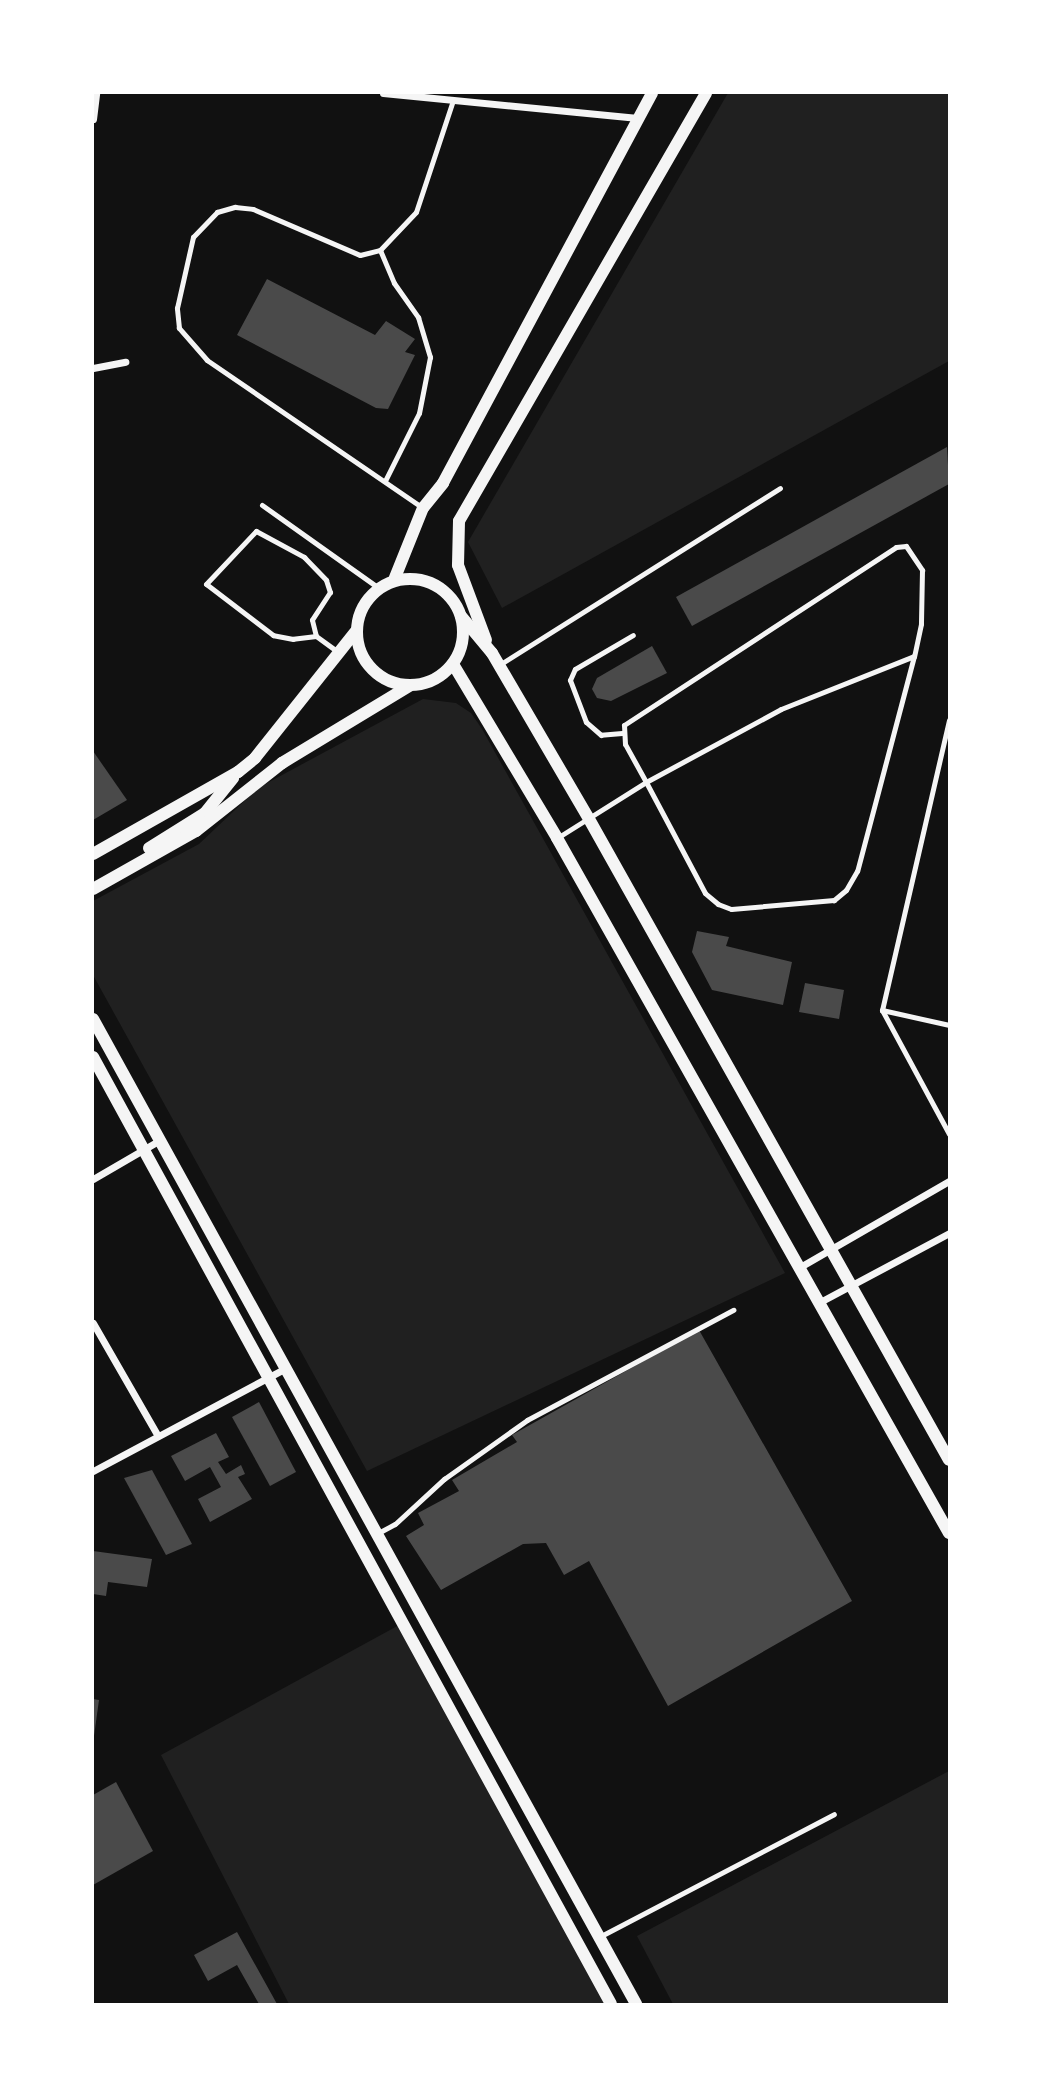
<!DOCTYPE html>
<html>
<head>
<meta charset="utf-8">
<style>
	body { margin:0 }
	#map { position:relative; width:1042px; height:2097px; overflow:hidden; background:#111; font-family:Arial,sans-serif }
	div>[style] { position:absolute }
	.green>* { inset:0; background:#202020 }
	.building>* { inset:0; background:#4a4a4a }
	.service>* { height:5px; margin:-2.5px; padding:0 2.5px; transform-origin:2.5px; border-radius:2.5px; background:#f5f5f5 }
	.minor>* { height:7px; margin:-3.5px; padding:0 3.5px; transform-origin:3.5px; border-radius:3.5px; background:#f5f5f5 }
	.tertiary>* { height:12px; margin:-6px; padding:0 6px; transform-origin:6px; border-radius:6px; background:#f5f5f5 }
	.tertiary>.ring { margin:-6px; padding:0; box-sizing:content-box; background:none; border:12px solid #f5f5f5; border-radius:50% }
	span { translate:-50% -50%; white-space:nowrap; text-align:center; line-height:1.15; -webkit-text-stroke:5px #fff; paint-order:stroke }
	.frame { position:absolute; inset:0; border:94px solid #fff; pointer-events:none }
</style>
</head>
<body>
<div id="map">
	<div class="green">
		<i style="clip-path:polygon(728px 93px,949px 93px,949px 361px,502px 608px,468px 542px)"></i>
		<i style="clip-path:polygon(423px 699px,456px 703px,471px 713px,482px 729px,785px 1273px,367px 1471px,93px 975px,93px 901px,199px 844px,258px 788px)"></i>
		<i style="clip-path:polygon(401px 1624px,608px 2004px,289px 2004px,161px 1755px)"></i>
		<i style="clip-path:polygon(949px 1771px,949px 2004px,673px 2004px,637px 1936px)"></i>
	</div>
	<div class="building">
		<i style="clip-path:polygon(267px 279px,375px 335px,386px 321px,415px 339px,405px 352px,415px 355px,388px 409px,376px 408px,237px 335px)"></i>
		<i style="clip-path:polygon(947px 447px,949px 484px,692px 626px,676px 597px)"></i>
		<i style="clip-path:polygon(652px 646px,667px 673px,611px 701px,597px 698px,592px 689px,597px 678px)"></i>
		<i style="clip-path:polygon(93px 751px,127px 800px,93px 820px)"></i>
		<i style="clip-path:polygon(697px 931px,729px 937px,726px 946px,792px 962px,783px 1005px,712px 990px,692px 952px)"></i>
		<i style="clip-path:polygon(805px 983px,844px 990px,839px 1019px,799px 1012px)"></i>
		<i style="clip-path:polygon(699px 1330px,852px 1601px,668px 1706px,589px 1561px,564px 1575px,546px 1543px,523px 1544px,441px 1590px,406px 1536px,424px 1525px,418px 1513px,459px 1491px,452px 1480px,517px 1442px,512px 1435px)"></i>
		<i style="clip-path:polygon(259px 1402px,296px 1472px,270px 1486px,232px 1417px)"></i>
		<i style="clip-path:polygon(216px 1433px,229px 1457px,218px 1462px,226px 1474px,241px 1465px,245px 1474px,238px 1477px,252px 1499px,210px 1522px,198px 1499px,221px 1487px,210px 1467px,185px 1481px,171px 1456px)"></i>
		<i style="clip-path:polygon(152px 1470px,192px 1544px,166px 1555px,124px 1478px)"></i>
		<i style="clip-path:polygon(93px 1551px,152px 1559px,147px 1587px,108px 1582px,106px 1596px,93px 1594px)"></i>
		<i style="clip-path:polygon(93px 1699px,99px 1700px,94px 1736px,93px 1736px)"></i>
		<i style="clip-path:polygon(116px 1782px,153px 1851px,93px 1885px,93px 1795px)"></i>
		<i style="clip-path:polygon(237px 1932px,277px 2004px,259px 2004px,237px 1965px,208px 1981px,194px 1955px)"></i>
	</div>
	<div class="service">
		<i style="left:380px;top:250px;width:36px;rotate:67deg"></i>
		<i style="left:394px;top:283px;width:42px;rotate:54.8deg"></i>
		<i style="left:418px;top:317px;width:42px;rotate:73.3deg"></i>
		<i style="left:430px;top:357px;width:57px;rotate:101.1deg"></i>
		<i style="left:419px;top:413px;width:76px;rotate:116.6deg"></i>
		<i style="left:262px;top:505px;width:143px;rotate:35.4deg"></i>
		<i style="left:423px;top:508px;width:262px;rotate:-145.6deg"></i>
		<i style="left:207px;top:360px;width:43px;rotate:-131.2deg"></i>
		<i style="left:179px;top:328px;width:20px;rotate:-96deg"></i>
		<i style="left:177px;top:308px;width:73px;rotate:-77.3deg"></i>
		<i style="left:193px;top:237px;width:35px;rotate:-46deg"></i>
		<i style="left:217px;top:212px;width:19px;rotate:-16deg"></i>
		<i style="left:235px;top:207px;width:18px;rotate:6deg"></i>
		<i style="left:253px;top:209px;width:116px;rotate:23.3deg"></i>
		<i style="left:360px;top:255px;width:21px;rotate:-14deg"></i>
		<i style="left:380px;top:250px;width:52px;rotate:-46.5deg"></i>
		<i style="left:416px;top:212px;width:118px;rotate:-71.7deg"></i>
		<i style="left:316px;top:636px;width:23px;rotate:173deg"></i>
		<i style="left:293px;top:639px;width:20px;rotate:-169deg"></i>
		<i style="left:273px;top:635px;width:84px;rotate:-142.7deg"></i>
		<i style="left:206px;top:584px;width:73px;rotate:-46.7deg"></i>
		<i style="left:256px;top:531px;width:55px;rotate:28.4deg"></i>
		<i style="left:304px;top:557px;width:32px;rotate:46deg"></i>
		<i style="left:326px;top:580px;width:13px;rotate:72deg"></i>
		<i style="left:330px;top:592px;width:33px;rotate:123deg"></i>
		<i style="left:312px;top:620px;width:16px;rotate:76deg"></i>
		<i style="left:316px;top:636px;width:27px;rotate:36deg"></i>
		<i style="left:499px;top:665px;width:332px;rotate:-32.2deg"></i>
		<i style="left:949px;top:720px;width:298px;rotate:103deg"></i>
		<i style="left:882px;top:1010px;width:141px;rotate:61.6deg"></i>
		<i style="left:622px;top:733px;width:21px;rotate:175deg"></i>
		<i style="left:601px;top:735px;width:20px;rotate:-139deg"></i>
		<i style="left:586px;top:722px;width:45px;rotate:-110.9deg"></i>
		<i style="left:570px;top:680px;width:12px;rotate:-66deg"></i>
		<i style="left:575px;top:669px;width:67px;rotate:-30.4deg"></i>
		<i style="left:557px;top:838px;width:105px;rotate:-32.2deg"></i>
		<i style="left:646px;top:782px;width:43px;rotate:-118.9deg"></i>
		<i style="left:625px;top:744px;width:19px;rotate:-93deg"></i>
		<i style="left:624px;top:725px;width:325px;rotate:-33.2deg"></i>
		<i style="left:896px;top:547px;width:10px;rotate:-6deg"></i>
		<i style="left:906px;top:546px;width:29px;rotate:56deg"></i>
		<i style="left:922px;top:570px;width:54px;rotate:91.1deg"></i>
		<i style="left:921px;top:624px;width:33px;rotate:102deg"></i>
		<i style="left:914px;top:656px;width:222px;rotate:104.8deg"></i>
		<i style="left:857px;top:871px;width:22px;rotate:120deg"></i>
		<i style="left:846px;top:890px;width:16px;rotate:140deg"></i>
		<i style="left:834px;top:900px;width:103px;rotate:175deg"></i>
		<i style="left:731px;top:909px;width:14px;rotate:-159deg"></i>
		<i style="left:718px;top:904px;width:17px;rotate:-140deg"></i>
		<i style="left:705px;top:893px;width:126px;rotate:-118deg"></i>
		<i style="left:646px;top:782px;width:153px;rotate:-28.4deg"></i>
		<i style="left:781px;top:709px;width:143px;rotate:-21.7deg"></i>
		<i style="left:882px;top:1010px;width:69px;rotate:12.6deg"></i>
		<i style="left:378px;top:1533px;width:19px;rotate:-28deg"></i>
		<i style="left:395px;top:1524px;width:67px;rotate:-42.6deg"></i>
		<i style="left:444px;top:1479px;width:102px;rotate:-35.4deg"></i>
		<i style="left:527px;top:1420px;width:234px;rotate:-28.1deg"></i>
		<i style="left:599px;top:1937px;width:265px;rotate:-27.6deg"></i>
	</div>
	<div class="minor">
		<i style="left:383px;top:93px;width:256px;rotate:5.6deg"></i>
		<i style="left:93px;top:119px;width:26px;rotate:-83deg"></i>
		<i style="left:93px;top:368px;width:33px;rotate:-11deg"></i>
		<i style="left:93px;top:1179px;width:78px;rotate:-30.2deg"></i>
		<i style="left:800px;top:1267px;width:172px;rotate:-30deg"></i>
		<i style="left:820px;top:1302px;width:146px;rotate:-28.1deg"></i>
		<i style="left:93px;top:1323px;width:130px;rotate:60.1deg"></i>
		<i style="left:93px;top:1471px;width:219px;rotate:-28.1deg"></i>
	</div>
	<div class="tertiary">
		<i class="ring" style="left:357px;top:579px;width:94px;height:94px"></i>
		<i style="left:394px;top:580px;width:78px;rotate:-68.1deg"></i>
		<i style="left:423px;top:508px;width:32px;rotate:-51deg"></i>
		<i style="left:443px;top:483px;width:442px;rotate:-61.8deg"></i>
		<i style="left:461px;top:616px;width:48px;rotate:50deg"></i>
		<i style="left:492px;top:653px;width:192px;rotate:59.7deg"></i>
		<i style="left:589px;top:819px;width:735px;rotate:60.68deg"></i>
		<i style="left:486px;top:640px;width:80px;rotate:-110.5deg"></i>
		<i style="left:458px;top:565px;width:44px;rotate:-88.7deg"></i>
		<i style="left:459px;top:521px;width:494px;rotate:-60deg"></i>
		<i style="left:453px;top:664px;width:203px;rotate:59.1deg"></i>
		<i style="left:557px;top:838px;width:798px;rotate:60.58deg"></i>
		<i style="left:149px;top:848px;width:66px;rotate:-32deg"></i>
		<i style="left:205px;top:813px;width:45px;rotate:-51.3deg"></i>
		<i style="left:93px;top:854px;width:167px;rotate:-29.5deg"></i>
		<i style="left:238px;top:772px;width:22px;rotate:-39deg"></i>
		<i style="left:255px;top:758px;width:162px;rotate:-51.5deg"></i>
		<i style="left:93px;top:889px;width:118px;rotate:-29.4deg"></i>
		<i style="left:196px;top:831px;width:110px;rotate:-38.3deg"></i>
		<i style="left:282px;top:763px;width:149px;rotate:-31.2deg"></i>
		<i style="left:93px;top:1019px;width:1125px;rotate:61.13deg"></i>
		<i style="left:93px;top:1057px;width:1079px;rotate:61.32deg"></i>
	</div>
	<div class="frame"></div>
</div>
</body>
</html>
